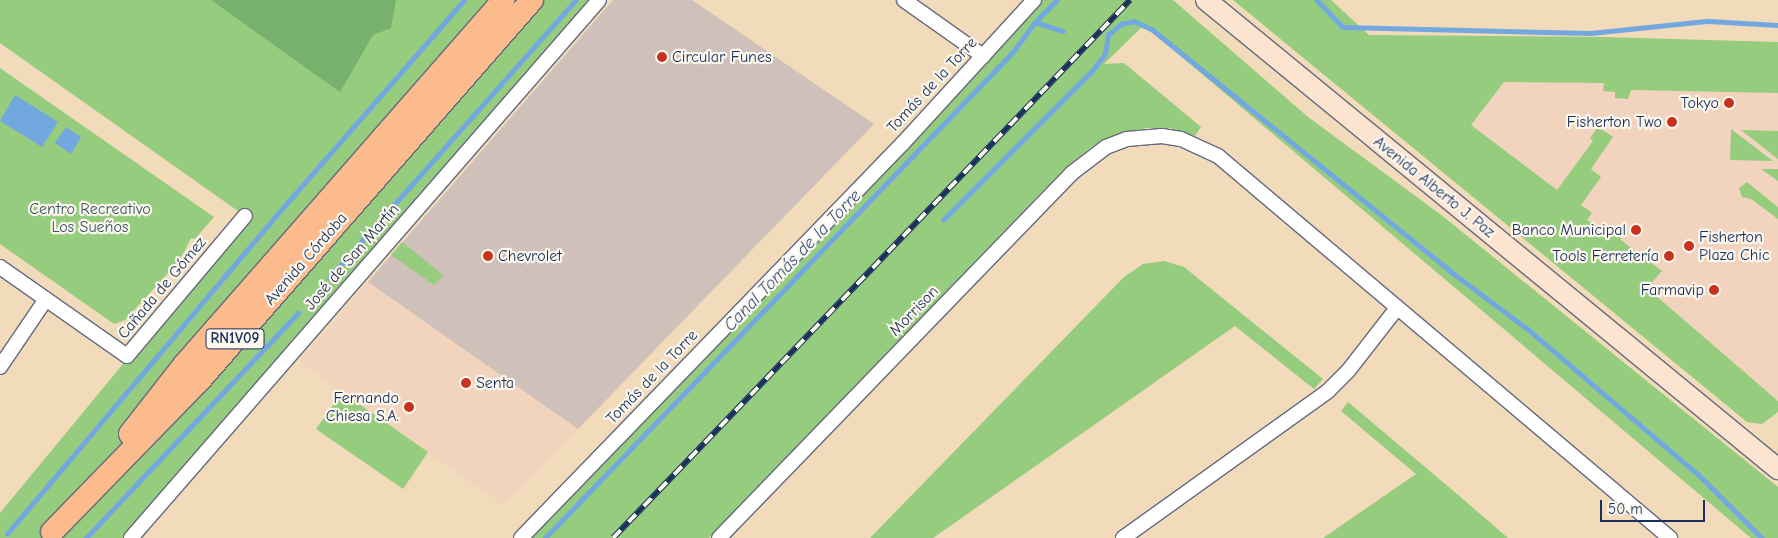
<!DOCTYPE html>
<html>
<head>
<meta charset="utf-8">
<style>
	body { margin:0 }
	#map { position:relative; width:1778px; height:538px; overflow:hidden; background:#f1dbba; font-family:"Comic Neue",sans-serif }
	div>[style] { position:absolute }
	.built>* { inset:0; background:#f2d4be }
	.industrial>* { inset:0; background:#cfc0ba }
	.green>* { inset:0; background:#96cc7e }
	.forest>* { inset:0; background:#78b06d }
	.water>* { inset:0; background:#73a7df }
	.stream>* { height:4.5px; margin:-2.25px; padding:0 2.25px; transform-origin:2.25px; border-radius:2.25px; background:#73a7df }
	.roads { filter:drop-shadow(1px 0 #666b7e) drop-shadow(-1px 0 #666b7e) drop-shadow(0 1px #666b7e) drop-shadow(0 -1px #666b7e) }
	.street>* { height:14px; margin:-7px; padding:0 7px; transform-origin:7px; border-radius:7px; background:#fff }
	.secondary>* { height:20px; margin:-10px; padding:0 10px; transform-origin:10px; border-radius:10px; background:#fde4d1 }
	.primary>* { height:22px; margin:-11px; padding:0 11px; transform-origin:11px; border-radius:11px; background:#fbbb8c }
	.rail>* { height:5.5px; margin-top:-2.75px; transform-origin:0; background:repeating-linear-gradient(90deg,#fbf7ec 0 11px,#1b2f5e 0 22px); box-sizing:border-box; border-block:1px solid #1b2f5e }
	.dots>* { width:14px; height:14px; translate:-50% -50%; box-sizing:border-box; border:2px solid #fbf7ec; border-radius:50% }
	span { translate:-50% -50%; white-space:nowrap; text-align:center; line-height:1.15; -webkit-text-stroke:4.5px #fbf7ec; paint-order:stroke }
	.shield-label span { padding:1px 4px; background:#fbf7ec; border:1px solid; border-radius:4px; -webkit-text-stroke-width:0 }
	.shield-label { font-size:15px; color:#1b2f5e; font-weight:700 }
	.poi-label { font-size:16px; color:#1b2f5e }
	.left { translate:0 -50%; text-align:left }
	.right { translate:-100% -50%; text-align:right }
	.street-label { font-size:16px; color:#1b2f5e }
	.park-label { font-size:16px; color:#3a5666 }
	.water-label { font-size:18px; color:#3a598b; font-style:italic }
	.scale { position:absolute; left:1600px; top:500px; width:105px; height:22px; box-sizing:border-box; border:2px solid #1b2f5e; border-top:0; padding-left:6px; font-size:15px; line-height:18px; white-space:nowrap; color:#1b2f5e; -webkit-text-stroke:4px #fbf7ec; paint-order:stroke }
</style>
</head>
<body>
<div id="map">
	<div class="built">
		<i style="clip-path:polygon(1372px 62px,1778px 69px,1778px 401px,1551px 205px)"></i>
		<i style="clip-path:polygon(368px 282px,578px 429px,503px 505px,299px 361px)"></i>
	</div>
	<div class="industrial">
		<i style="clip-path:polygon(613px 0,692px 0,874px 124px,578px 429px,368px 282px)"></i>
	</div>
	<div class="green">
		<i style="clip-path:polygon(0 0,599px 0,131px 538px,0 538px,0 513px,245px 216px,0 43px)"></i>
		<i style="clip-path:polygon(1034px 0,1173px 0,1308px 117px,1440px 214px,1778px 487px,1778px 538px,1751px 538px,1144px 25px,1104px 64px,1124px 63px,1201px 127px,1195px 136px,1170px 128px,1146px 128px,1121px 134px,1094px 145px,1062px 171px,709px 538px,521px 538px)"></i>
		<i style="clip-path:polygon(1233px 0,1331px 0,1369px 35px,1604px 37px,1778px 42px,1778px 93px,1631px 90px,1628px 99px,1615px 98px,1615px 92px,1603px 91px,1604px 83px,1504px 82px,1471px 125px,1557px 190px,1593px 141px,1590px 138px,1598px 127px,1613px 137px,1591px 169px,1601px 177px,1581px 205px,1592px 213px,1587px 220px,1606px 232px,1610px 227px,1620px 234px,1621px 240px,1662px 271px,1647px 288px,1778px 401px,1778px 412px,1762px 424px,1747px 422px)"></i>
		<i style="clip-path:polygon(0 68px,214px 217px,195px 239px,191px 238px,180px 260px,125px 320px,114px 324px,0 244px)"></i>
		<i style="clip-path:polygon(1731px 129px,1773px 161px,1730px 160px)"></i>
		<i style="clip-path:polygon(1741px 130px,1778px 131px,1778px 159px)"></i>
		<i style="clip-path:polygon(1761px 169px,1778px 169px,1778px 181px)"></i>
		<i style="clip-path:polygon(1747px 182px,1778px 207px,1778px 219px,1751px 199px,1742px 197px,1739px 188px)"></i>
		<i style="clip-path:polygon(402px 242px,443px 275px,434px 285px,391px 255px)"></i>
		<i style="clip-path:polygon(1164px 261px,1184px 267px,1323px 379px,1314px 389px,1235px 326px,933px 538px,870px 538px,1124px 277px,1143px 264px)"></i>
		<i style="clip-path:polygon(342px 392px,428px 452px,403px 489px,316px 429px)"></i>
		<i style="clip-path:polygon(1348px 402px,1457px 494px,1508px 538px,1323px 538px,1416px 474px,1341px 411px)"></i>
	</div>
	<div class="forest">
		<i style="clip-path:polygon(211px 0,396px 0,391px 28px,373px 35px,340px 92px)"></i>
	</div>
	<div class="water">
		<i style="clip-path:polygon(15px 95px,58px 122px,42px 147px,0 121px)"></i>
		<i style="clip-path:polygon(66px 127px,81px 137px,71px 154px,55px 143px)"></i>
	</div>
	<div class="stream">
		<i style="left:1317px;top:0;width:37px;rotate:46deg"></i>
		<i style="left:1343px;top:27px;width:248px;rotate:1.4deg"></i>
		<i style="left:1591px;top:33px;width:118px;rotate:-5.9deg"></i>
		<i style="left:1708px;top:21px;width:70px;rotate:3.3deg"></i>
		<i style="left:1035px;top:22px;width:29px;rotate:18deg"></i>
		<i style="left:943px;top:220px;width:211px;rotate:-45deg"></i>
		<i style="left:1092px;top:71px;width:21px;rotate:-53deg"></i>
		<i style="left:1105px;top:54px;width:19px;rotate:-81deg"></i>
		<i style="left:1108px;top:35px;width:17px;rotate:-40deg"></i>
		<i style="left:1121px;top:24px;width:13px;rotate:-13deg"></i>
		<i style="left:1134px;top:21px;width:21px;rotate:25deg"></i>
		<i style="left:1153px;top:30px;width:381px;rotate:39deg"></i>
		<i style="left:1449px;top:270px;width:100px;rotate:36.9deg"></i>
		<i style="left:1529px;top:330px;width:223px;rotate:40.5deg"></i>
		<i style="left:1699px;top:475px;width:89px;rotate:45deg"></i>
		<i style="left:329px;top:278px;width:372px;rotate:-48.4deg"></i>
		<i style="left:7px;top:534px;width:414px;rotate:-49.8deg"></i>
		<i style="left:274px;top:218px;width:289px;rotate:-48.9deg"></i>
		<i style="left:86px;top:538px;width:309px;rotate:-46.7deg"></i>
		<i style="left:545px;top:538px;width:673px;rotate:-46.08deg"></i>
		<i style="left:1012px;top:53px;width:39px;rotate:-53deg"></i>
		<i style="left:1035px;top:22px;width:31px;rotate:-45deg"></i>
	</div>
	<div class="roads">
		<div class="street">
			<i style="left:904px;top:0;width:97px;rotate:35.3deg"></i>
			<i style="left:0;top:267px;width:155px;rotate:35deg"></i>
			<i style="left:127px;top:356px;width:183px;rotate:-49.9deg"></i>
			<i style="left:0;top:367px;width:82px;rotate:-55.9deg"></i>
			<i style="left:131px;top:538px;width:713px;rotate:-48.98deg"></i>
			<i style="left:521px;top:538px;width:549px;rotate:-45.96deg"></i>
			<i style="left:903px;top:143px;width:194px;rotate:-47.5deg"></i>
			<i style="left:719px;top:538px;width:508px;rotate:-45.96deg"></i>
			<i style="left:1072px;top:173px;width:43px;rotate:-37.4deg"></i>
			<i style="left:1106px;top:147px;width:22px;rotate:-21deg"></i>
			<i style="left:1127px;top:139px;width:35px;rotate:-5deg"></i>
			<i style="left:1162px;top:136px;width:19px;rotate:9deg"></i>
			<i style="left:1181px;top:139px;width:41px;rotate:24.7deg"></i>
			<i style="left:1218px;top:156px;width:592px;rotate:40.2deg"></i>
			<i style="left:1123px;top:538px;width:252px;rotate:-35.6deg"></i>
			<i style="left:1328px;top:391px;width:28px;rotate:-45deg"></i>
			<i style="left:1348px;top:371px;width:80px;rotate:-52.1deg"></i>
		</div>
		<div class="secondary">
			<i style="left:1206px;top:0;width:740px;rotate:39.35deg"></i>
		</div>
		<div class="primary">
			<i style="left:130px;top:434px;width:88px;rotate:-52deg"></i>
			<i style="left:184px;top:365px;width:485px;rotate:-48.8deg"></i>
			<i style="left:52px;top:532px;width:211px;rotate:-45.8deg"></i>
			<i style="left:199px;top:381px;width:506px;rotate:-48.85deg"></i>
		</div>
	</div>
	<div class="rail">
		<i style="left:613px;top:538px;width:746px;rotate:-46.14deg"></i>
	</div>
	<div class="dots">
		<i style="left:662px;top:57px;background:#c8321e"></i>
		<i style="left:1729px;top:103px;background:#c8321e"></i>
		<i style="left:1672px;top:122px;background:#c8321e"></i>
		<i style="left:1636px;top:230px;background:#c8321e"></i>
		<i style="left:1689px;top:246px;background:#c8321e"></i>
		<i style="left:488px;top:256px;background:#c8321e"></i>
		<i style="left:1669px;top:256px;background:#c8321e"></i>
		<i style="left:1714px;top:290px;background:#c8321e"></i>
		<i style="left:466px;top:383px;background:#c8321e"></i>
		<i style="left:409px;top:407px;background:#c8321e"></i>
	</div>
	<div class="shield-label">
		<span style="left:235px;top:339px">RN1V09</span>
	</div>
	<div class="poi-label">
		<span class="left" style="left:672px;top:57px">Circular Funes</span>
		<span class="right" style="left:1719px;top:103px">Tokyo</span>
		<span class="right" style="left:1662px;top:122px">Fisherton Two</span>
		<span class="right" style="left:1626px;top:230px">Banco Municipal</span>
		<span class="left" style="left:1699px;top:246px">Fisherton<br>Plaza Chic</span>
		<span class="left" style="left:498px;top:256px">Chevrolet</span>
		<span class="right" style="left:1659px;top:256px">Tools Ferretería</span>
		<span class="right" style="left:1704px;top:290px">Farmavip</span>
		<span class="left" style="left:476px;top:383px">Senta</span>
		<span class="right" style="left:399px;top:407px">Fernando<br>Chiesa S.A.</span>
	</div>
	<div class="street-label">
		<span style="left:932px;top:85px;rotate:-47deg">Tomás de la Torre</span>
		<span style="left:1434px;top:187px;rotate:39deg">Avenida Alberto J. Paz</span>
		<span style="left:352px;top:257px;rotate:-49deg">José de San Martín</span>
		<span style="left:306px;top:259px;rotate:-49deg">Avenida Córdoba</span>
		<span style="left:162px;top:288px;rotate:-50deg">Cañada de Gómez</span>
		<span style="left:914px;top:311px;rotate:-46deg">Morrison</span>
		<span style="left:652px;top:377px;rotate:-46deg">Tomás de la Torre</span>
	</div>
	<div class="park-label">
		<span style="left:90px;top:218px">Centro Recreativo<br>Los Sueños</span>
	</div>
	<div class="water-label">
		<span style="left:793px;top:261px;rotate:-46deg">Canal Tomás de la Torre</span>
	</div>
	<div class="scale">50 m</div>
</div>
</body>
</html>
